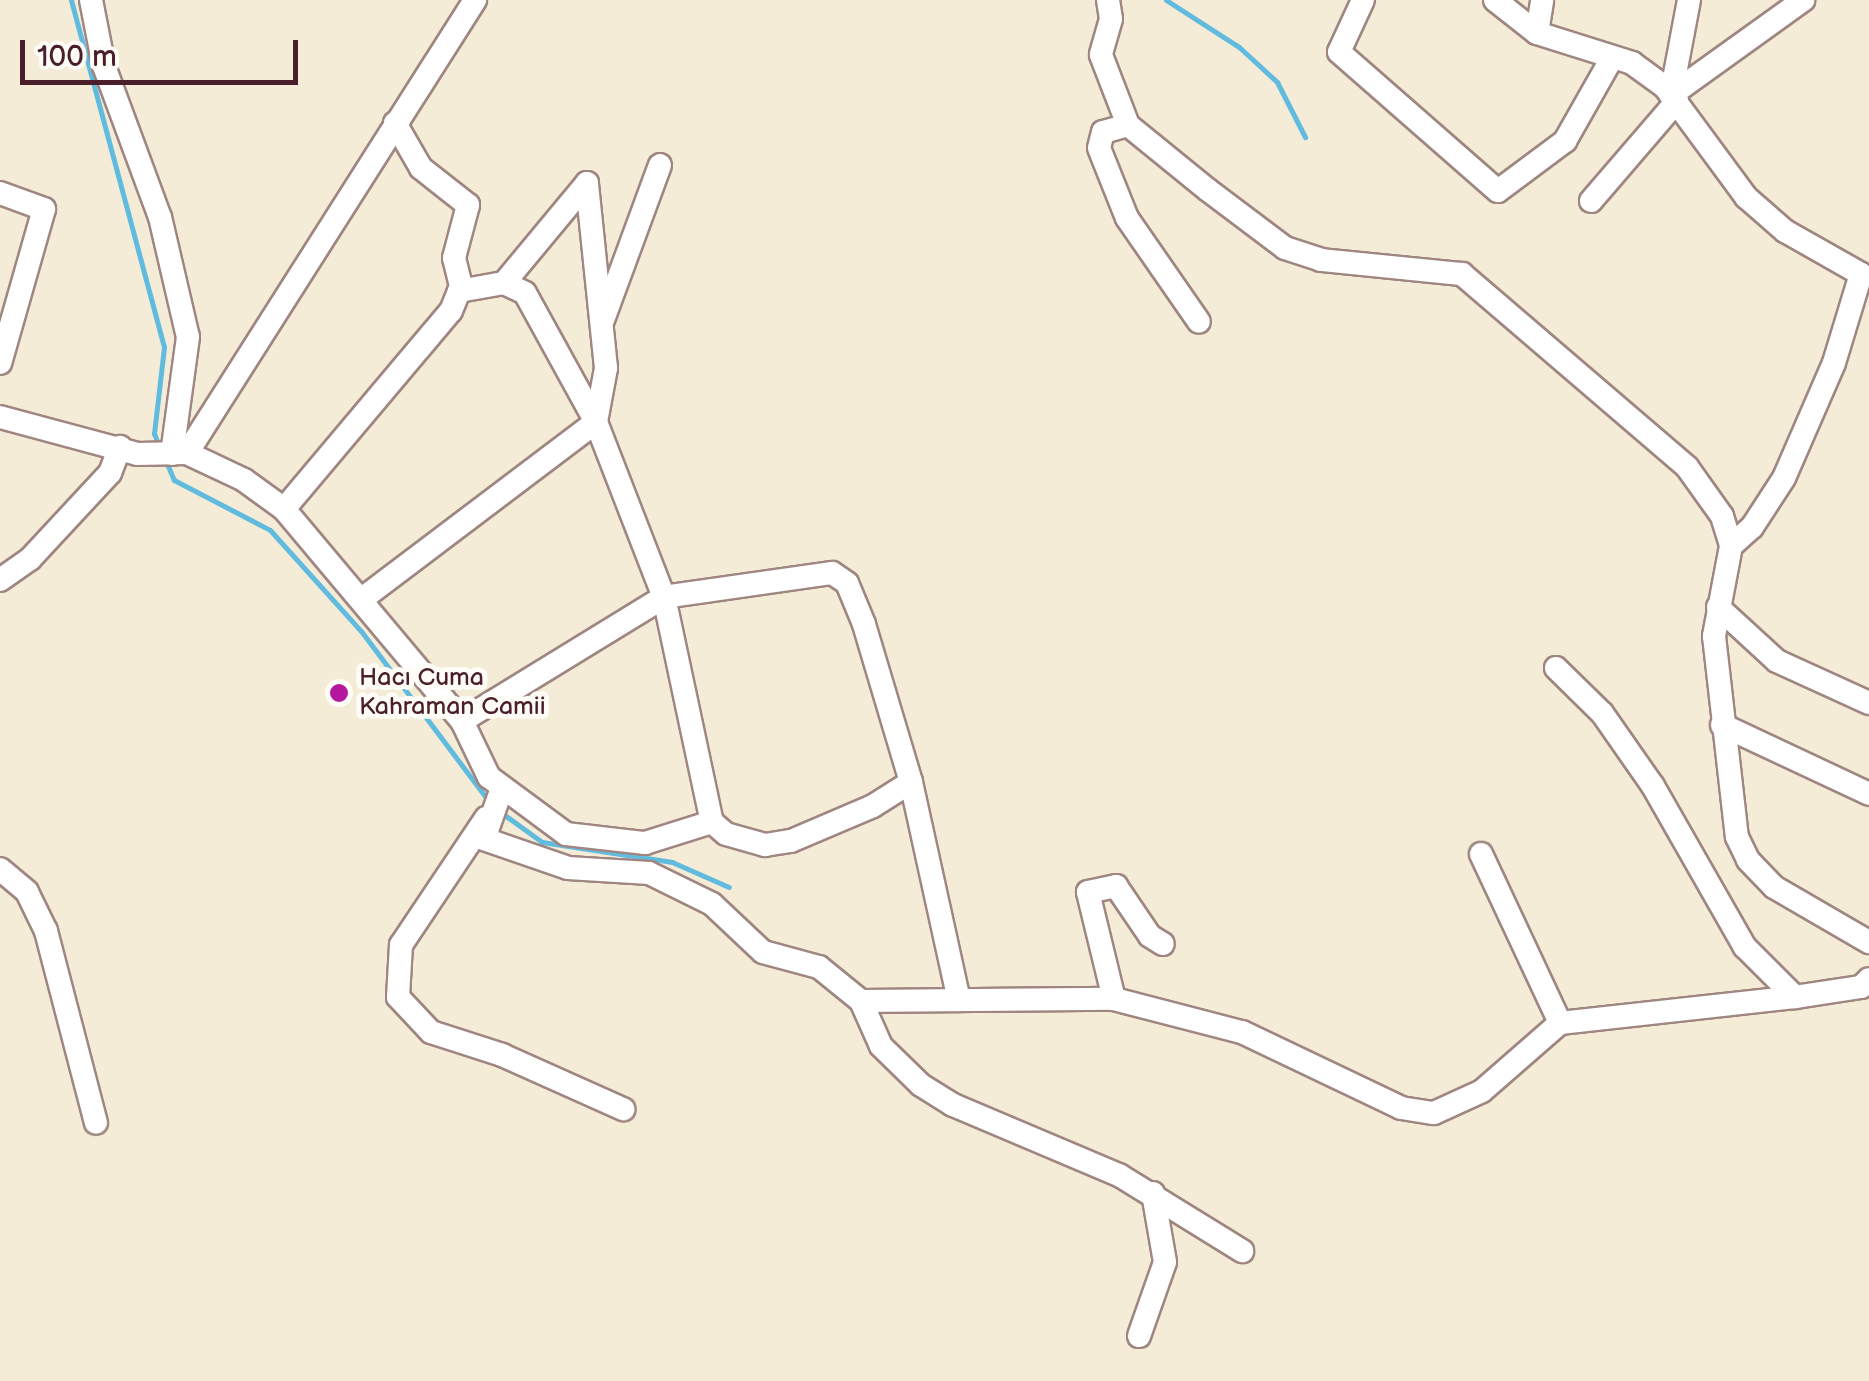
<!DOCTYPE html>
<html>
<head>
<meta charset="utf-8">
<style>
	body { margin:0 }
	#map { position:relative; width:1869px; height:1381px; overflow:hidden; background:#f4ecd7; font-family:"Balsamiq Sans",sans-serif }
	div>[style] { position:absolute }
	.stream>* { height:5px; margin:-2.5px; padding:0 2.5px; transform-origin:2.5px; border-radius:2.5px; background:#61bbdf }
	.roads { filter:drop-shadow(2px 0 #9f8681) drop-shadow(-2px 0 #9f8681) drop-shadow(0 2px #9f8681) drop-shadow(0 -2px #9f8681) }
	.minor>* { height:22px; margin:-11px; padding:0 11px; transform-origin:11px; border-radius:11px; background:#fff }
	.dots>* { width:28px; height:28px; translate:-50% -50%; box-sizing:border-box; border:5px solid #fdfcf7; border-radius:50% }
	span { translate:-50% -50%; white-space:nowrap; text-align:center; line-height:1.15; -webkit-text-stroke:10px #fdfcf7; paint-order:stroke }
	.poi-label { font-size:25px; color:#4a1f2b }
	.left { translate:0 -50%; text-align:left }
	.scale { position:absolute; left:20px; top:40px; width:278px; height:45px; box-sizing:border-box; border:5px solid #4a1f2b; border-top:0; padding-left:12px; font-size:30px; line-height:35px; white-space:nowrap; color:#4a1f2b; -webkit-text-stroke:8px #fdfcf7; paint-order:stroke }
</style>
</head>
<body>
<div id="map">
	<div class="stream">
		<i style="left:71px;top:0;width:359px;rotate:75deg"></i>
		<i style="left:164px;top:347px;width:87px;rotate:96.6deg"></i>
		<i style="left:154px;top:433px;width:12px;rotate:70deg"></i>
		<i style="left:1166px;top:0;width:87px;rotate:32.8deg"></i>
		<i style="left:1239px;top:47px;width:52px;rotate:42.6deg"></i>
		<i style="left:1277px;top:82px;width:62px;rotate:63deg"></i>
		<i style="left:165px;top:459px;width:23px;rotate:67deg"></i>
		<i style="left:174px;top:480px;width:108px;rotate:27.5deg"></i>
		<i style="left:270px;top:530px;width:136px;rotate:48deg"></i>
		<i style="left:361px;top:631px;width:211px;rotate:53.1deg"></i>
		<i style="left:499px;top:811px;width:53px;rotate:35.8deg"></i>
		<i style="left:542px;top:842px;width:132px;rotate:8.7deg"></i>
		<i style="left:672px;top:862px;width:62px;rotate:23.7deg"></i>
	</div>
	<div class="roads">
		<div class="minor">
			<i style="left:91px;top:0;width:67px;rotate:78.9deg"></i>
			<i style="left:104px;top:66px;width:161px;rotate:69.7deg"></i>
			<i style="left:160px;top:217px;width:123px;rotate:76.9deg"></i>
			<i style="left:188px;top:337px;width:118px;rotate:97.8deg"></i>
			<i style="left:1108px;top:0;width:19px;rotate:81deg"></i>
			<i style="left:1111px;top:19px;width:37px;rotate:106deg"></i>
			<i style="left:1101px;top:55px;width:75px;rotate:68.9deg"></i>
			<i style="left:1128px;top:125px;width:103px;rotate:39.1deg"></i>
			<i style="left:1208px;top:190px;width:96px;rotate:37deg"></i>
			<i style="left:1285px;top:248px;width:38px;rotate:18deg"></i>
			<i style="left:1321px;top:260px;width:142px;rotate:5.7deg"></i>
			<i style="left:1462px;top:274px;width:296px;rotate:40.6deg"></i>
			<i style="left:1687px;top:467px;width:60px;rotate:54.5deg"></i>
			<i style="left:1722px;top:516px;width:31px;rotate:73deg"></i>
			<i style="left:1731px;top:546px;width:92px;rotate:100.7deg"></i>
			<i style="left:1714px;top:636px;width:202px;rotate:83.5deg"></i>
			<i style="left:1737px;top:837px;width:25px;rotate:64deg"></i>
			<i style="left:1748px;top:860px;width:37px;rotate:46deg"></i>
			<i style="left:1774px;top:887px;width:110px;rotate:30.1deg"></i>
			<i style="left:1363px;top:0;width:57px;rotate:114.8deg"></i>
			<i style="left:1339px;top:52px;width:211px;rotate:41.2deg"></i>
			<i style="left:1498px;top:191px;width:84px;rotate:-36.7deg"></i>
			<i style="left:1565px;top:141px;width:95px;rotate:-60.5deg"></i>
			<i style="left:1495px;top:0;width:53px;rotate:38.2deg"></i>
			<i style="left:1537px;top:33px;width:100px;rotate:17.5deg"></i>
			<i style="left:1632px;top:63px;width:41px;rotate:36deg"></i>
			<i style="left:1665px;top:87px;width:137px;rotate:53.6deg"></i>
			<i style="left:1746px;top:197px;width:52px;rotate:41.1deg"></i>
			<i style="left:1785px;top:231px;width:87px;rotate:29.5deg"></i>
			<i style="left:1861px;top:274px;width:93px;rotate:106.9deg"></i>
			<i style="left:1834px;top:363px;width:125px;rotate:113.5deg"></i>
			<i style="left:1784px;top:478px;width:59px;rotate:123.1deg"></i>
			<i style="left:1752px;top:527px;width:28px;rotate:138deg"></i>
			<i style="left:1689px;top:0;width:97px;rotate:100.7deg"></i>
			<i style="left:1671px;top:95px;width:163px;rotate:-35.7deg"></i>
			<i style="left:1537px;top:33px;width:33px;rotate:-81deg"></i>
			<i style="left:1128px;top:125px;width:26px;rotate:164deg"></i>
			<i style="left:1103px;top:132px;width:16px;rotate:104deg"></i>
			<i style="left:1099px;top:148px;width:75px;rotate:68.2deg"></i>
			<i style="left:1127px;top:218px;width:126px;rotate:55.3deg"></i>
			<i style="left:0;top:193px;width:47px;rotate:20deg"></i>
			<i style="left:44px;top:209px;width:160px;rotate:105.9deg"></i>
			<i style="left:1591px;top:201px;width:132px;rotate:-49.3deg"></i>
			<i style="left:504px;top:283px;width:130px;rotate:-50.3deg"></i>
			<i style="left:459px;top:291px;width:46px;rotate:-10.1deg"></i>
			<i style="left:504px;top:283px;width:23px;rotate:25deg"></i>
			<i style="left:525px;top:293px;width:147px;rotate:61.2deg"></i>
			<i style="left:596px;top:422px;width:188px;rotate:68.8deg"></i>
			<i style="left:664px;top:597px;width:230px;rotate:78deg"></i>
			<i style="left:603px;top:320px;width:165px;rotate:-69.8deg"></i>
			<i style="left:0;top:417px;width:142px;rotate:15.1deg"></i>
			<i style="left:137px;top:454px;width:50px;rotate:-1.1deg"></i>
			<i style="left:187px;top:453px;width:63px;rotate:25.3deg"></i>
			<i style="left:244px;top:480px;width:49px;rotate:35.9deg"></i>
			<i style="left:284px;top:509px;width:277px;rotate:50deg"></i>
			<i style="left:462px;top:721px;width:62px;rotate:64.3deg"></i>
			<i style="left:489px;top:777px;width:96px;rotate:36.5deg"></i>
			<i style="left:566px;top:834px;width:80px;rotate:6.5deg"></i>
			<i style="left:645px;top:843px;width:70px;rotate:-17.4deg"></i>
			<i style="left:712px;top:822px;width:18px;rotate:41deg"></i>
			<i style="left:726px;top:834px;width:41px;rotate:15.8deg"></i>
			<i style="left:765px;top:845px;width:26px;rotate:-9deg"></i>
			<i style="left:791px;top:841px;width:89px;rotate:-23.1deg"></i>
			<i style="left:873px;top:806px;width:45px;rotate:-32.3deg"></i>
			<i style="left:911px;top:782px;width:165px;rotate:-106.6deg"></i>
			<i style="left:864px;top:624px;width:44px;rotate:-112.5deg"></i>
			<i style="left:847px;top:583px;width:18px;rotate:-146deg"></i>
			<i style="left:832px;top:573px;width:170px;rotate:171.9deg"></i>
			<i style="left:664px;top:597px;width:237px;rotate:148.5deg"></i>
			<i style="left:187px;top:453px;width:537px;rotate:-57.55deg"></i>
			<i style="left:284px;top:509px;width:259px;rotate:-49.9deg"></i>
			<i style="left:451px;top:311px;width:27px;rotate:-68deg"></i>
			<i style="left:461px;top:286px;width:29px;rotate:-104deg"></i>
			<i style="left:454px;top:258px;width:55px;rotate:-75.2deg"></i>
			<i style="left:468px;top:205px;width:60px;rotate:-141.8deg"></i>
			<i style="left:421px;top:168px;width:52px;rotate:-120deg"></i>
			<i style="left:0;top:580px;width:37px;rotate:-35deg"></i>
			<i style="left:30px;top:559px;width:117px;rotate:-47.1deg"></i>
			<i style="left:110px;top:473px;width:28px;rotate:-69deg"></i>
			<i style="left:362px;top:599px;width:293px;rotate:-37.1deg"></i>
			<i style="left:596px;top:422px;width:55px;rotate:-79.5deg"></i>
			<i style="left:606px;top:368px;width:186px;rotate:-95.9deg"></i>
			<i style="left:1718px;top:607px;width:80px;rotate:42.5deg"></i>
			<i style="left:1777px;top:661px;width:101px;rotate:24.5deg"></i>
			<i style="left:1556px;top:668px;width:64px;rotate:44.4deg"></i>
			<i style="left:1602px;top:713px;width:89px;rotate:55.1deg"></i>
			<i style="left:1653px;top:786px;width:185px;rotate:60.3deg"></i>
			<i style="left:1745px;top:947px;width:71px;rotate:45deg"></i>
			<i style="left:1722px;top:725px;width:162px;rotate:25.1deg"></i>
			<i style="left:911px;top:782px;width:223px;rotate:77.6deg"></i>
			<i style="left:502px;top:788px;width:54px;rotate:109.4deg"></i>
			<i style="left:484px;top:839px;width:89px;rotate:19deg"></i>
			<i style="left:568px;top:868px;width:81px;rotate:3.5deg"></i>
			<i style="left:649px;top:873px;width:70px;rotate:26.2deg"></i>
			<i style="left:712px;top:904px;width:70px;rotate:43.3deg"></i>
			<i style="left:763px;top:952px;width:58px;rotate:15deg"></i>
			<i style="left:819px;top:967px;width:54px;rotate:39deg"></i>
			<i style="left:861px;top:1001px;width:253px;rotate:-0.5deg"></i>
			<i style="left:1114px;top:999px;width:132px;rotate:14.5deg"></i>
			<i style="left:1242px;top:1032px;width:176px;rotate:25.5deg"></i>
			<i style="left:1401px;top:1108px;width:33px;rotate:9deg"></i>
			<i style="left:1434px;top:1113px;width:53px;rotate:-24.6deg"></i>
			<i style="left:1482px;top:1091px;width:103px;rotate:-41.1deg"></i>
			<i style="left:1560px;top:1023px;width:236px;rotate:-6.3deg"></i>
			<i style="left:1795px;top:997px;width:67px;rotate:-8.6deg"></i>
			<i style="left:1861px;top:987px;width:11px;rotate:-45deg"></i>
			<i style="left:486px;top:818px;width:153px;rotate:123.8deg"></i>
			<i style="left:401px;top:945px;width:52px;rotate:93.3deg"></i>
			<i style="left:398px;top:997px;width:48px;rotate:46.7deg"></i>
			<i style="left:431px;top:1032px;width:75px;rotate:17.9deg"></i>
			<i style="left:502px;top:1055px;width:133px;rotate:24.1deg"></i>
			<i style="left:1481px;top:854px;width:187px;rotate:64.9deg"></i>
			<i style="left:0;top:869px;width:35px;rotate:40deg"></i>
			<i style="left:27px;top:892px;width:43px;rotate:64deg"></i>
			<i style="left:46px;top:931px;width:198px;rotate:75.4deg"></i>
			<i style="left:1114px;top:999px;width:110px;rotate:-103.7deg"></i>
			<i style="left:1088px;top:892px;width:29px;rotate:-12deg"></i>
			<i style="left:1116px;top:886px;width:60px;rotate:55.8deg"></i>
			<i style="left:1150px;top:936px;width:15px;rotate:32deg"></i>
			<i style="left:861px;top:1001px;width:49px;rotate:66deg"></i>
			<i style="left:881px;top:1046px;width:56px;rotate:44.3deg"></i>
			<i style="left:921px;top:1085px;width:38px;rotate:32deg"></i>
			<i style="left:953px;top:1105px;width:180px;rotate:22.9deg"></i>
			<i style="left:1119px;top:1175px;width:145px;rotate:31.7deg"></i>
			<i style="left:1139px;top:1336px;width:78px;rotate:-70.6deg"></i>
			<i style="left:1165px;top:1262px;width:70px;rotate:-99.9deg"></i>
		</div>
	</div>
	<div class="dots">
		<i style="left:339px;top:693px;background:#b5179e"></i>
	</div>
	<div class="poi-label">
		<span class="left" style="left:359px;top:693px">Hacı Cuma<br>Kahraman Camii</span>
	</div>
	<div class="scale">100 m</div>
</div>
</body>
</html>
